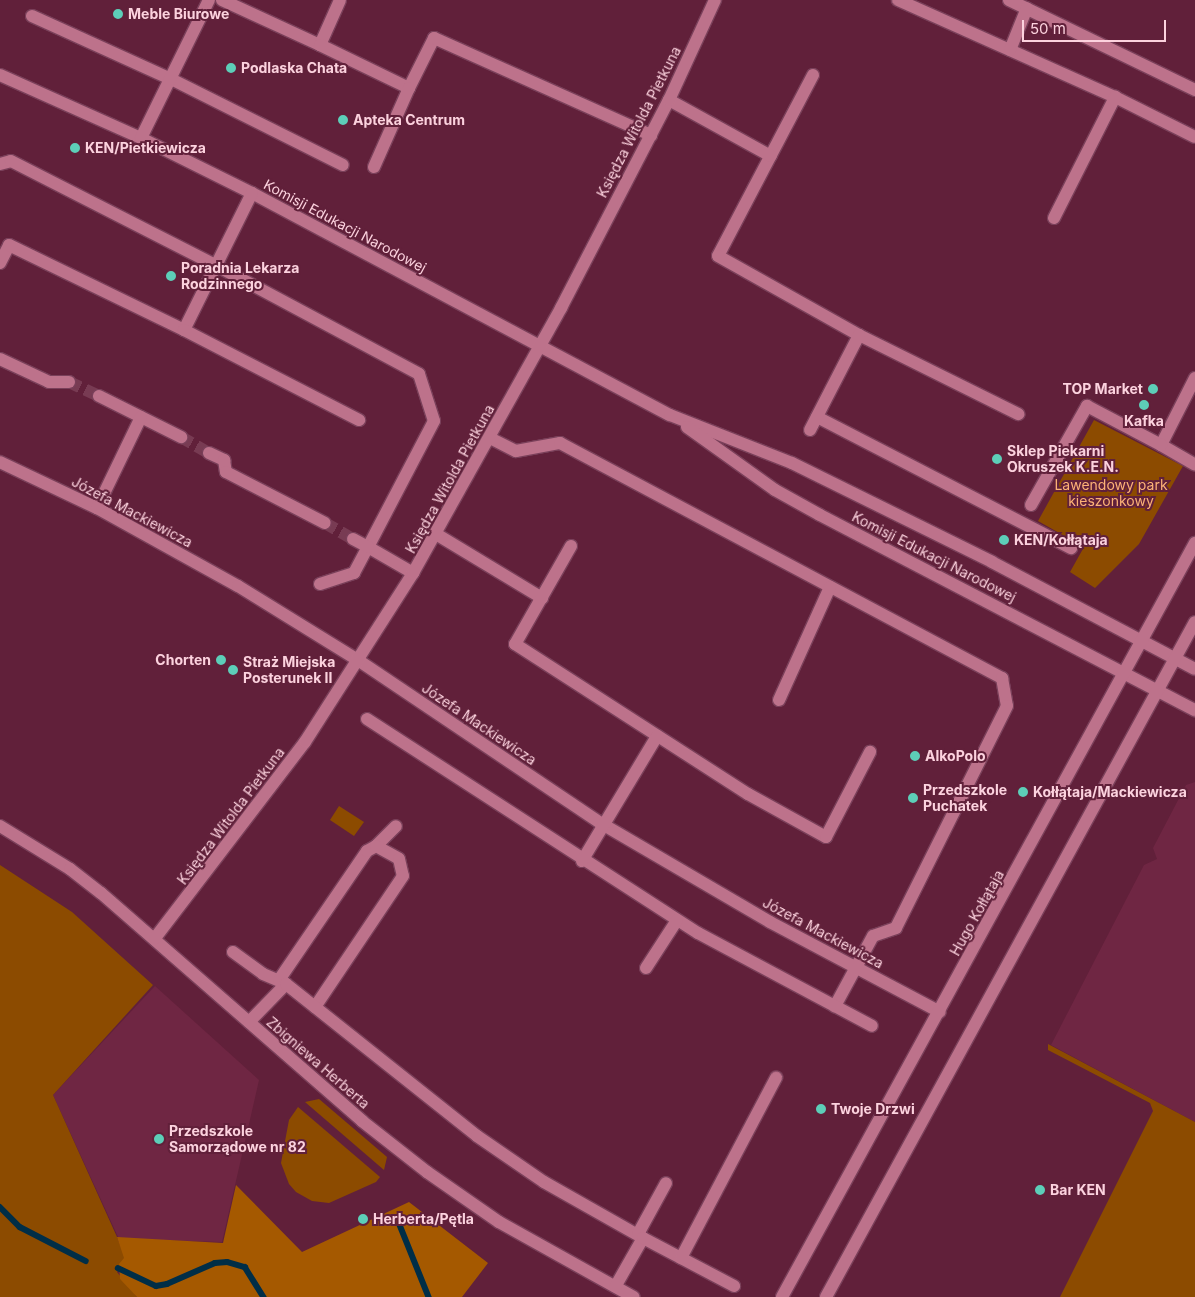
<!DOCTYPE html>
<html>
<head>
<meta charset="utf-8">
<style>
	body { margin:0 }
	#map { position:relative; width:1195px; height:1297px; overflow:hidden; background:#61203a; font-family:Inter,sans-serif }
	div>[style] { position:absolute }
	.built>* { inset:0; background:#6f2643 }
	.green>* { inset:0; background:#8c4b00 }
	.forest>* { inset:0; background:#a55900 }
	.stream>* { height:5.5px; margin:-2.75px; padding:0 2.75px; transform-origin:2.75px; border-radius:2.75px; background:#002e47 }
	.minor-tunnel>* { height:12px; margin-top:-6px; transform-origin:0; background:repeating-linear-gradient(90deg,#783b53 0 12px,transparent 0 18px) }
	.roads { filter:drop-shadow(1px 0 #7a405a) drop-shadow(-1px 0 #7a405a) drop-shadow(0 1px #7a405a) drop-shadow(0 -1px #7a405a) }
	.minor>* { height:12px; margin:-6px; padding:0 6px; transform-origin:6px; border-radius:6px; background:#bd728b }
	.dots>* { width:14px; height:14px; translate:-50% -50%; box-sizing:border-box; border:2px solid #61203a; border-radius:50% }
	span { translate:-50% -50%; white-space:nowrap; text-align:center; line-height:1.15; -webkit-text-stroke:4px #61203a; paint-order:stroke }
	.poi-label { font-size:14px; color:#fcd2de; font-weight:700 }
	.left { translate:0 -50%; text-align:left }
	.right { translate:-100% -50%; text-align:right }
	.street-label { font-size:14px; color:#fcd2de }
	.park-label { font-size:14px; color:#fcb276 }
	.scale { position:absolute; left:1022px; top:20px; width:144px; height:22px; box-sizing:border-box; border:2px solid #fcd2de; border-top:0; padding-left:6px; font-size:15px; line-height:18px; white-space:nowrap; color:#fcd2de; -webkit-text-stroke:4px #61203a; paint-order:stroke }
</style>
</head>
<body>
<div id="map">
	<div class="built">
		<i style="clip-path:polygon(1195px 782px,1195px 1122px,1051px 1045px,1144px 865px,1157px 859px,1153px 848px,1186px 785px)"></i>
		<i style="clip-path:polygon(155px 986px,259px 1080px,222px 1242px,119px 1239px,53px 1095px)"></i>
	</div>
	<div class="green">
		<i style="clip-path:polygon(1094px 420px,1183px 466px,1139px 544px,1095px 588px,1070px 572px,1084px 547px,1038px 521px)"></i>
		<i style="clip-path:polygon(339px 806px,364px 822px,354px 836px,330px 820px)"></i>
		<i style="clip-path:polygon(0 865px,72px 912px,153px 985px,53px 1095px,117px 1237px,125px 1258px,117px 1272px,137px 1297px,0 1297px)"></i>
		<i style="clip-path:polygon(1048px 1044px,1195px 1122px,1195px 1297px,1060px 1297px,1153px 1111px,1150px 1103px,1048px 1050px)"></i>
		<i style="clip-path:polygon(319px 1099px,387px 1157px,384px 1170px,305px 1102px)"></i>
		<i style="clip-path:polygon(298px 1107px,380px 1177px,376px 1182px,329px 1203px,312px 1201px,296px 1192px,289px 1184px,281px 1163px,289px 1120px)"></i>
	</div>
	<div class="forest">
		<i style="clip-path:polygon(236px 1185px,302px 1252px,409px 1202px,488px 1263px,462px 1297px,137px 1297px,120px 1279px,119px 1264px,124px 1258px,117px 1237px,223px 1243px)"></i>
	</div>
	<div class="stream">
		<i style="left:0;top:1207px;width:28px;rotate:45deg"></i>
		<i style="left:20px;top:1227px;width:74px;rotate:27.3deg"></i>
		<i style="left:400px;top:1225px;width:78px;rotate:68.1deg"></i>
		<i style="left:118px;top:1268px;width:42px;rotate:25.3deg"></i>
		<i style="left:156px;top:1286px;width:11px;rotate:-10deg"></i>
		<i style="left:167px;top:1284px;width:52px;rotate:-23.6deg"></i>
		<i style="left:215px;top:1263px;width:12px;rotate:-5deg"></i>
		<i style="left:227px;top:1262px;width:19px;rotate:16deg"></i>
		<i style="left:245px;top:1267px;width:36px;rotate:58deg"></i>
	</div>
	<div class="minor-tunnel">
		<i style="left:69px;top:382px;width:33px;rotate:25deg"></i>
		<i style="left:181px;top:437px;width:32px;rotate:30deg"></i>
		<i style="left:325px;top:523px;width:32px;rotate:30deg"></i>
	</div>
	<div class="roads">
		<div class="minor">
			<i style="left:222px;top:0;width:108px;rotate:24.7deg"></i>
			<i style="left:320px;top:45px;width:49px;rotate:-66deg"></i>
			<i style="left:898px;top:0;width:238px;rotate:24.1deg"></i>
			<i style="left:1115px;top:97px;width:89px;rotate:26.6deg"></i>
			<i style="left:1009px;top:0;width:207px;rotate:25.8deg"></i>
			<i style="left:32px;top:16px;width:153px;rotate:24.4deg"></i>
			<i style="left:171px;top:79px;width:192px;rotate:26.6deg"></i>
			<i style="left:320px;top:45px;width:99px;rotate:25.8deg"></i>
			<i style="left:409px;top:88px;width:56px;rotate:-63.4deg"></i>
			<i style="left:434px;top:38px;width:238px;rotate:24.1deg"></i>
			<i style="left:1010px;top:50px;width:45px;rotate:-68deg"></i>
			<i style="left:0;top:75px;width:154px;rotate:24.1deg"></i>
			<i style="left:141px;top:138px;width:124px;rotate:26.4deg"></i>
			<i style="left:252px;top:193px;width:473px;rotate:28deg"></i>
			<i style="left:670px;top:415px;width:131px;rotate:21.5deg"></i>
			<i style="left:792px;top:463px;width:223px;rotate:26.3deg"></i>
			<i style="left:992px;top:562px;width:229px;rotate:27.8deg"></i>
			<i style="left:813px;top:75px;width:204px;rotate:117.7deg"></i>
			<i style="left:718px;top:256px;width:162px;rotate:29.3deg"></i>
			<i style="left:859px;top:335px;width:178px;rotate:26.4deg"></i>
			<i style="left:669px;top:100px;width:116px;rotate:28.8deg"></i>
			<i style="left:141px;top:138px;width:154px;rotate:-63.8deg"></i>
			<i style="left:0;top:164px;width:11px;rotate:-15deg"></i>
			<i style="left:11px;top:161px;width:231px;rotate:27deg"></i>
			<i style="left:217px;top:266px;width:229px;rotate:28.1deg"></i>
			<i style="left:419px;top:374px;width:49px;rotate:72.3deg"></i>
			<i style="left:434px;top:421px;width:142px;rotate:117.6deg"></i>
			<i style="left:368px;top:547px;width:52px;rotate:30deg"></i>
			<i style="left:374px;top:167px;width:86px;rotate:-66.1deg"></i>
			<i style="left:1054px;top:218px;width:136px;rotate:-63.2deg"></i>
			<i style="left:0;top:263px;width:20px;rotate:-63deg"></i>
			<i style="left:9px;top:245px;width:195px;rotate:25.9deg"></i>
			<i style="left:184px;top:330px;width:153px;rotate:-63.6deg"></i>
			<i style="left:184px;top:330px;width:197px;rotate:27.2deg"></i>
			<i style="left:0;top:359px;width:54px;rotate:25.1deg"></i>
			<i style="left:49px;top:382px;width:20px"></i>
			<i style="left:1195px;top:378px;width:75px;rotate:116.9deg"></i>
			<i style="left:1161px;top:445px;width:39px;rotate:30deg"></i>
			<i style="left:99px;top:396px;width:92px;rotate:26.6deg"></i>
			<i style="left:817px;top:417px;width:286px;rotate:27.3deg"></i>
			<i style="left:687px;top:427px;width:108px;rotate:35.6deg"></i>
			<i style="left:775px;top:490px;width:51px;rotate:29.1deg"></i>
			<i style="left:820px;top:515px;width:423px;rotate:27.5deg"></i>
			<i style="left:810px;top:430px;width:107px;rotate:-62.7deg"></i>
			<i style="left:490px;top:438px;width:29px;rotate:27deg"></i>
			<i style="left:516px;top:451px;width:45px;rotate:-10.3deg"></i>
			<i style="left:560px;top:443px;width:501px;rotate:28deg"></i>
			<i style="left:1002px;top:678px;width:28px;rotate:80deg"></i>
			<i style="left:1007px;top:706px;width:248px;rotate:116.6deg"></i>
			<i style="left:896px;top:928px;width:24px;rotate:161deg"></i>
			<i style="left:873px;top:936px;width:80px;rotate:118.5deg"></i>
			<i style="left:209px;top:453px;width:17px;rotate:25deg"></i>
			<i style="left:224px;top:460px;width:12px;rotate:81deg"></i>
			<i style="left:226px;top:472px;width:111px;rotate:27.3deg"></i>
			<i style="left:0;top:462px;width:107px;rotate:25.4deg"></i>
			<i style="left:97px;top:508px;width:161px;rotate:29deg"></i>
			<i style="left:238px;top:586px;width:141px;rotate:31.7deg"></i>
			<i style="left:358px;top:660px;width:296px;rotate:33.9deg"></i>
			<i style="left:604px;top:825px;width:192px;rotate:30.3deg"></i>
			<i style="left:770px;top:922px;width:192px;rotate:27.9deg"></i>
			<i style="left:1031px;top:505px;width:114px;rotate:-60.5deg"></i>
			<i style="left:1087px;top:406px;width:84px;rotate:27.8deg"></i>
			<i style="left:97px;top:508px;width:101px;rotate:-64.2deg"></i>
			<i style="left:436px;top:534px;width:124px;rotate:31.1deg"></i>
			<i style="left:571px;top:546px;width:113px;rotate:119.7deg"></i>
			<i style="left:515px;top:644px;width:277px;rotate:32.8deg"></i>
			<i style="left:748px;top:794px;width:89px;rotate:28.9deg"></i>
			<i style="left:826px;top:837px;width:96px;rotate:-62.6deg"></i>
			<i style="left:320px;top:584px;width:36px;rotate:-18deg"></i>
			<i style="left:354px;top:573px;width:30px;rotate:-62deg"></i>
			<i style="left:368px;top:547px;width:17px;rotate:-152deg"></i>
			<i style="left:779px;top:700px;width:124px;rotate:-65.7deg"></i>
			<i style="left:367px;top:719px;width:394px;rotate:32.9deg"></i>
			<i style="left:698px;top:933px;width:197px;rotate:28.1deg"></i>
			<i style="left:0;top:826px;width:82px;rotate:31.6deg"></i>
			<i style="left:70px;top:869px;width:39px;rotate:38deg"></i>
			<i style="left:101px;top:893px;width:347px;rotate:41.1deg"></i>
			<i style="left:362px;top:1121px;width:83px;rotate:38.1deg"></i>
			<i style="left:427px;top:1172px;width:88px;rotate:34.8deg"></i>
			<i style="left:499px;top:1222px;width:154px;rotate:29.1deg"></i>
			<i style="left:376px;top:846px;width:28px;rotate:-45deg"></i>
			<i style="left:582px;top:861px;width:146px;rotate:-59deg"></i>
			<i style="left:155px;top:938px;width:247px;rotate:-52.6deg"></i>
			<i style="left:305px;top:742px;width:201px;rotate:-57.4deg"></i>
			<i style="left:413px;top:573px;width:304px;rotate:-60.8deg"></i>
			<i style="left:561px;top:308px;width:234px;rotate:-62.6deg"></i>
			<i style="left:669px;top:100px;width:110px;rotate:-65.3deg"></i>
			<i style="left:233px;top:952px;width:37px;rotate:36deg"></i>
			<i style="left:263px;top:974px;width:25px;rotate:23deg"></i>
			<i style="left:646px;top:968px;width:57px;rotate:-57.1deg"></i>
			<i style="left:279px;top:980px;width:156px;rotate:-55.7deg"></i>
			<i style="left:367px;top:851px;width:10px;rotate:-29deg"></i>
			<i style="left:376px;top:846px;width:26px;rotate:29deg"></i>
			<i style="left:399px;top:859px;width:17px;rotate:77deg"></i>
			<i style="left:403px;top:876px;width:158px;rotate:123.9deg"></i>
			<i style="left:249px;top:1022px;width:53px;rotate:-45.8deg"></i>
			<i style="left:286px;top:984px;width:244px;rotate:38.5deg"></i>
			<i style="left:477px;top:1136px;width:81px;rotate:34.5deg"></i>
			<i style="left:544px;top:1182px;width:114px;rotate:29.5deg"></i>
			<i style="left:643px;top:1238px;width:56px;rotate:119.7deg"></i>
			<i style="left:638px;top:1234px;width:58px;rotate:-61.2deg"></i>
			<i style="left:643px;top:1238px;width:103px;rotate:27.8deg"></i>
			<i style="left:681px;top:1258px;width:204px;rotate:-62.2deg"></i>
			<i style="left:782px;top:1297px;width:860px;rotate:-61.29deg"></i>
			<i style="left:826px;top:1297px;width:769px;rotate:-61.34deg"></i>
		</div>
	</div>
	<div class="dots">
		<i style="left:118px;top:14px;background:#5dceb8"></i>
		<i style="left:231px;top:68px;background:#5dceb8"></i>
		<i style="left:343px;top:120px;background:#5dceb8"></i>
		<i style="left:75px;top:148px;background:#5dceb8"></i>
		<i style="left:171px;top:276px;background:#5dceb8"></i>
		<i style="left:1153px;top:389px;background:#5dceb8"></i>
		<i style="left:1144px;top:405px;background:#5dceb8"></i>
		<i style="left:997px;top:459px;background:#5dceb8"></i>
		<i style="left:1004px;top:540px;background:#5dceb8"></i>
		<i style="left:221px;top:660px;background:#5dceb8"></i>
		<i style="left:233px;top:670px;background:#5dceb8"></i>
		<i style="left:915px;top:756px;background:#5dceb8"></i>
		<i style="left:1023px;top:792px;background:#5dceb8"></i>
		<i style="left:913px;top:798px;background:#5dceb8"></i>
		<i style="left:821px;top:1109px;background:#5dceb8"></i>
		<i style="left:159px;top:1139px;background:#5dceb8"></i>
		<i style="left:1040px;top:1190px;background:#5dceb8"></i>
		<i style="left:363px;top:1219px;background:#5dceb8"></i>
	</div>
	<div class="poi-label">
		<span class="left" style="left:128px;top:14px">Meble Biurowe</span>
		<span class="left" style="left:241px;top:68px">Podlaska Chata</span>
		<span class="left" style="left:353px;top:120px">Apteka Centrum</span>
		<span class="left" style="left:85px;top:148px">KEN/Pietkiewicza</span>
		<span class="left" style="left:181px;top:276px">Poradnia Lekarza<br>Rodzinnego</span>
		<span class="right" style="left:1143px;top:389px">TOP Market</span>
		<span style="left:1144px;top:421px">Kafka</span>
		<span class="left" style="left:1007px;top:459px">Sklep Piekarni<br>Okruszek K.E.N.</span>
		<span class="left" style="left:1014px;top:540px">KEN/Kołłątaja</span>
		<span class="right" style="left:211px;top:660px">Chorten</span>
		<span class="left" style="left:243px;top:670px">Straż Miejska<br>Posterunek II</span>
		<span class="left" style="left:925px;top:756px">AlkoPolo</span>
		<span class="left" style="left:923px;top:798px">Przedszkole<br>Puchatek</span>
		<span class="left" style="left:1033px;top:792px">Kołłątaja/Mackiewicza</span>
		<span class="left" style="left:831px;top:1109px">Twoje Drzwi</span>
		<span class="left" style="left:169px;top:1139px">Przedszkole<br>Samorządowe nr 82</span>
		<span class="left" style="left:1050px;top:1190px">Bar KEN</span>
		<span class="left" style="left:373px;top:1219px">Herberta/Pętla</span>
	</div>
	<div class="street-label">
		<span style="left:639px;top:122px;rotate:-63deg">Księdza Witolda Pietkuna</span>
		<span style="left:345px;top:226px;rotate:28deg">Komisji Edukacji Narodowej</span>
		<span style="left:450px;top:479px;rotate:-61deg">Księdza Witolda Pietkuna</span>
		<span style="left:132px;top:512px;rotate:28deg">Józefa Mackiewicza</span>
		<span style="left:934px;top:557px;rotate:27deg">Komisji Edukacji Narodowej</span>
		<span style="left:479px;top:724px;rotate:34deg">Józefa Mackiewicza</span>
		<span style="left:231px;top:816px;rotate:-53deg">Księdza Witolda Pietkuna</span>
		<span style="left:977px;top:913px;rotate:-61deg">Hugo Kołłątaja</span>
		<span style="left:823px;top:933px;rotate:28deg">Józefa Mackiewicza</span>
		<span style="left:318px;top:1063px;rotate:41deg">Zbigniewa Herberta</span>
	</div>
	<div class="park-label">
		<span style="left:1111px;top:493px">Lawendowy park<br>kieszonkowy</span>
	</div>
	<div class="scale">50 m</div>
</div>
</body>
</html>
